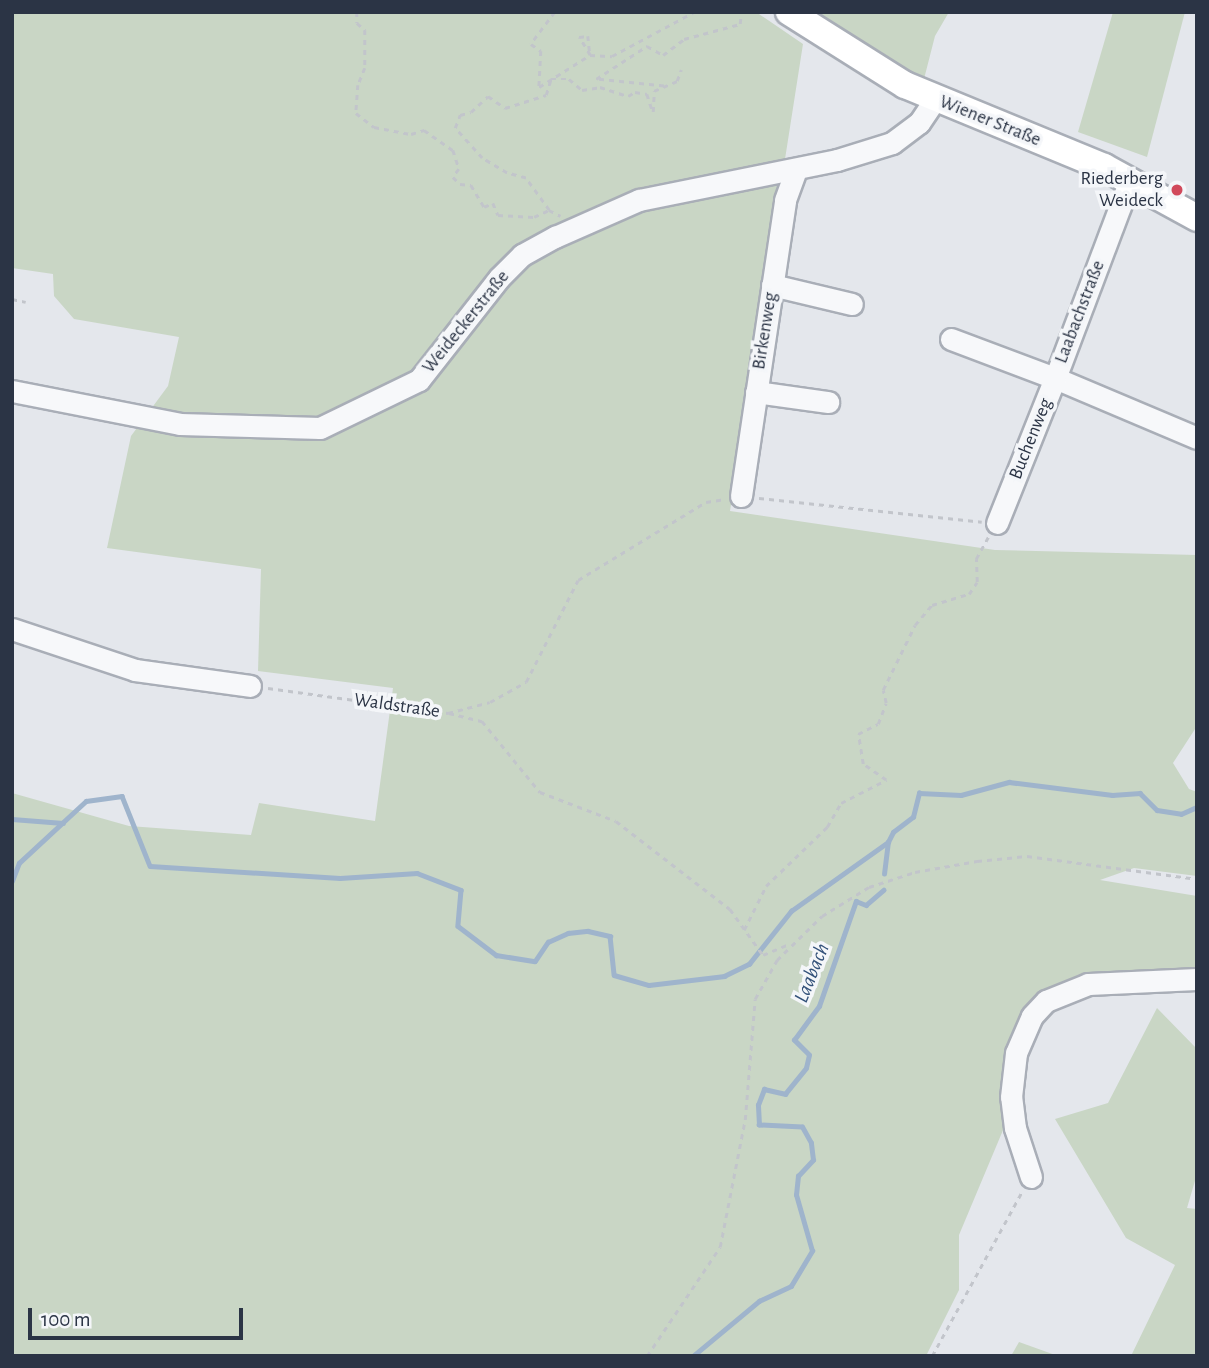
<!DOCTYPE html>
<html>
<head>
<meta charset="utf-8">
<style>
	body { margin:0 }
	#map { position:relative; width:1209px; height:1368px; overflow:hidden; background:#e4e7ec; font-family:"Alegreya Sans",sans-serif }
	div>[style] { position:absolute }
	.green>* { inset:0; background:#c9d6c5 }
	.stream>* { height:4.5px; margin:-2.25px; padding:0 2.25px; transform-origin:2.25px; border-radius:2.25px; background:#9fb4cc }
	.path>* { height:2.5px; margin-top:-1.25px; transform-origin:0; background:repeating-linear-gradient(90deg,#c2c5cb 0 5px,transparent 0 10px) }
	.roads { filter:drop-shadow(2px 0 #a9aeb7) drop-shadow(-2px 0 #a9aeb7) drop-shadow(0 2px #a9aeb7) drop-shadow(0 -2px #a9aeb7) }
	.minor>* { height:21px; margin:-10.5px; padding:0 10.5px; transform-origin:10.5px; border-radius:10.5px; background:#f7f8fa }
	.major>* { height:26px; margin:-13px; padding:0 13px; transform-origin:13px; border-radius:13px; background:#fff }
	.dots>* { width:19px; height:19px; translate:-50% -50%; box-sizing:border-box; border:4px solid #f4f6f9; border-radius:50% }
	span { translate:-50% -50%; white-space:nowrap; text-align:center; line-height:1.15; -webkit-text-stroke:7px #f4f6f9; paint-order:stroke }
	.street-label { font-size:19px; color:#2b3445 }
	.poi-label { font-size:19px; color:#2b3445 }
	.right { translate:-100% -50%; text-align:right }
	.water-label { font-size:21px; color:#34527a; font-style:italic }
	.frame { position:absolute; inset:0; border:14px solid #2b3445; pointer-events:none }
	.scale { position:absolute; left:28px; top:1308px; width:215px; height:32px; box-sizing:border-box; border:4px solid #2b3445; border-top:0; padding-left:9px; font-size:21px; line-height:24px; white-space:nowrap; color:#2b3445; -webkit-text-stroke:5px #f4f6f9; paint-order:stroke }
</style>
</head>
<body>
<div id="map">
	<div class="green">
		<i style="clip-path:polygon(12px 12px,756px 12px,803px 44px,730px 511px,995px 550px,1197px 555px,1197px 726px,1173px 763px,1189px 789px,1197px 792px,1197px 876px,1134px 868px,1100px 880px,1197px 896px,1197px 972px,1035px 1001px,1006px 1123px,959px 1235px,959px 1290px,926px 1356px,12px 1356px,12px 793px,129px 826px,251px 835px,259px 803px,375px 821px,393px 688px,258px 671px,261px 569px,107px 548px,131px 436px,168px 386px,179px 337px,74px 319px,54px 296px,53px 274px,12px 268px)"></i>
		<i style="clip-path:polygon(811px 12px,949px 12px,935px 36px,924px 79px)"></i>
		<i style="clip-path:polygon(1113px 12px,1185px 12px,1147px 157px,1078px 132px)"></i>
		<i style="clip-path:polygon(1157px 1008px,1197px 1049px,1197px 1174px,1187px 1208px,1197px 1209px,1197px 1356px,1131px 1356px,1175px 1265px,1126px 1238px,1055px 1119px,1108px 1103px)"></i>
		<i style="clip-path:polygon(1019px 1342px,1058px 1356px,1011px 1356px)"></i>
	</div>
	<div class="stream">
		<i style="left:12px;top:819px;width:51px;rotate:4.5deg"></i>
		<i style="left:884px;top:874px;width:32px;rotate:-83deg"></i>
		<i style="left:888px;top:842px;width:11px;rotate:-63deg"></i>
		<i style="left:893px;top:832px;width:25px;rotate:-37deg"></i>
		<i style="left:913px;top:817px;width:25px;rotate:-76deg"></i>
		<i style="left:919px;top:793px;width:42px;rotate:2.7deg"></i>
		<i style="left:961px;top:795px;width:50px;rotate:-15.2deg"></i>
		<i style="left:1009px;top:782px;width:104px;rotate:7.2deg"></i>
		<i style="left:1112px;top:795px;width:28px;rotate:-4deg"></i>
		<i style="left:1140px;top:793px;width:24px;rotate:45deg"></i>
		<i style="left:1157px;top:810px;width:24px;rotate:9deg"></i>
		<i style="left:1181px;top:814px;width:17px;rotate:-24deg"></i>
		<i style="left:12px;top:881px;width:19px;rotate:-69deg"></i>
		<i style="left:19px;top:863px;width:91px;rotate:-42.8deg"></i>
		<i style="left:86px;top:801px;width:36px;rotate:-8deg"></i>
		<i style="left:122px;top:796px;width:75px;rotate:68.2deg"></i>
		<i style="left:150px;top:866px;width:190px;rotate:3.6deg"></i>
		<i style="left:340px;top:878px;width:77px;rotate:-3.7deg"></i>
		<i style="left:417px;top:873px;width:47px;rotate:21.1deg"></i>
		<i style="left:461px;top:890px;width:36px;rotate:95deg"></i>
		<i style="left:458px;top:926px;width:48px;rotate:37.3deg"></i>
		<i style="left:496px;top:955px;width:39px;rotate:9deg"></i>
		<i style="left:535px;top:961px;width:23px;rotate:-56deg"></i>
		<i style="left:548px;top:942px;width:22px;rotate:-24deg"></i>
		<i style="left:568px;top:933px;width:20px;rotate:-6deg"></i>
		<i style="left:588px;top:931px;width:23px;rotate:13deg"></i>
		<i style="left:610px;top:936px;width:39px;rotate:84deg"></i>
		<i style="left:614px;top:975px;width:36px;rotate:16deg"></i>
		<i style="left:649px;top:985px;width:76px;rotate:-6.8deg"></i>
		<i style="left:724px;top:976px;width:28px;rotate:-26deg"></i>
		<i style="left:749px;top:964px;width:68px;rotate:-51.6deg"></i>
		<i style="left:791px;top:911px;width:119px;rotate:-35.4deg"></i>
		<i style="left:693px;top:1356px;width:86px;rotate:-39.8deg"></i>
		<i style="left:759px;top:1301px;width:35px;rotate:-25deg"></i>
		<i style="left:791px;top:1286px;width:41px;rotate:-59deg"></i>
		<i style="left:812px;top:1251px;width:58px;rotate:-105.9deg"></i>
		<i style="left:796px;top:1195px;width:19px;rotate:-84deg"></i>
		<i style="left:798px;top:1176px;width:22px;rotate:-47deg"></i>
		<i style="left:813px;top:1160px;width:17px;rotate:-97deg"></i>
		<i style="left:811px;top:1143px;width:18px;rotate:-119deg"></i>
		<i style="left:802px;top:1127px;width:43px;rotate:-177.3deg"></i>
		<i style="left:759px;top:1125px;width:20px;rotate:-93deg"></i>
		<i style="left:758px;top:1105px;width:17px;rotate:-69deg"></i>
		<i style="left:764px;top:1089px;width:22px;rotate:13deg"></i>
		<i style="left:785px;top:1094px;width:33px;rotate:-51deg"></i>
		<i style="left:806px;top:1068px;width:13px;rotate:-77deg"></i>
		<i style="left:809px;top:1055px;width:21px;rotate:-135deg"></i>
		<i style="left:794px;top:1040px;width:42px;rotate:-53.7deg"></i>
		<i style="left:819px;top:1006px;width:111px;rotate:-70.6deg"></i>
		<i style="left:856px;top:901px;width:11px;rotate:22deg"></i>
		<i style="left:866px;top:905px;width:23px;rotate:-41deg"></i>
	</div>
	<div class="path">
		<i style="left:357px;top:12px;width:11px;rotate:90deg"></i>
		<i style="left:357px;top:23px;width:11px;rotate:41deg"></i>
		<i style="left:365px;top:30px;width:38px;rotate:90deg"></i>
		<i style="left:365px;top:68px;width:18px;rotate:112deg"></i>
		<i style="left:358px;top:85px;width:28px;rotate:94deg"></i>
		<i style="left:356px;top:113px;width:23px;rotate:38deg"></i>
		<i style="left:374px;top:127px;width:38px;rotate:11deg"></i>
		<i style="left:411px;top:134px;width:14px;rotate:-17deg"></i>
		<i style="left:424px;top:130px;width:35px;rotate:35deg"></i>
		<i style="left:453px;top:150px;width:20px;rotate:72deg"></i>
		<i style="left:459px;top:169px;width:10px;rotate:127deg"></i>
		<i style="left:453px;top:177px;width:10px;rotate:45deg"></i>
		<i style="left:460px;top:184px;width:11px;rotate:5deg"></i>
		<i style="left:471px;top:185px;width:26px;rotate:59deg"></i>
		<i style="left:484px;top:207px;width:10px;rotate:-24deg"></i>
		<i style="left:493px;top:203px;width:13px;rotate:67deg"></i>
		<i style="left:498px;top:215px;width:36px;rotate:3deg"></i>
		<i style="left:534px;top:217px;width:17px;rotate:-25deg"></i>
		<i style="left:549px;top:210px;width:39px;rotate:-126deg"></i>
		<i style="left:526px;top:178px;width:20px;rotate:-165deg"></i>
		<i style="left:507px;top:173px;width:29px;rotate:-149deg"></i>
		<i style="left:482px;top:158px;width:40px;rotate:-132deg"></i>
		<i style="left:455px;top:128px;width:14px;rotate:-69deg"></i>
		<i style="left:460px;top:115px;width:11px;rotate:-15deg"></i>
		<i style="left:471px;top:112px;width:23px;rotate:-43deg"></i>
		<i style="left:488px;top:96px;width:21px;rotate:35deg"></i>
		<i style="left:505px;top:108px;width:43px;rotate:-17.6deg"></i>
		<i style="left:546px;top:95px;width:17px;rotate:-73deg"></i>
		<i style="left:551px;top:79px;width:18px"></i>
		<i style="left:569px;top:79px;width:17px;rotate:40deg"></i>
		<i style="left:582px;top:90px;width:18px;rotate:-9deg"></i>
		<i style="left:600px;top:87px;width:29px;rotate:18deg"></i>
		<i style="left:628px;top:96px;width:8px;rotate:-30deg"></i>
		<i style="left:635px;top:92px;width:12px;rotate:9deg"></i>
		<i style="left:647px;top:94px;width:19px;rotate:72deg"></i>
		<i style="left:653px;top:112px;width:21px;rotate:-87deg"></i>
		<i style="left:654px;top:91px;width:25px;rotate:-23deg"></i>
		<i style="left:555px;top:12px;width:40px;rotate:127deg"></i>
		<i style="left:531px;top:44px;width:12px;rotate:35deg"></i>
		<i style="left:541px;top:51px;width:36px;rotate:93deg"></i>
		<i style="left:539px;top:87px;width:60px;rotate:-32.1deg"></i>
		<i style="left:590px;top:55px;width:22px;rotate:3deg"></i>
		<i style="left:612px;top:56px;width:93px;rotate:-28.2deg"></i>
		<i style="left:588px;top:36px;width:19px;rotate:84deg"></i>
		<i style="left:590px;top:55px;width:21px;rotate:-121deg"></i>
		<i style="left:579px;top:37px;width:9px;rotate:-6deg"></i>
		<i style="left:677px;top:81px;width:12px;rotate:-70deg"></i>
		<i style="left:664px;top:86px;width:68px;rotate:-174.1deg"></i>
		<i style="left:596px;top:79px;width:61px;rotate:-32.9deg"></i>
		<i style="left:647px;top:46px;width:18px;rotate:29deg"></i>
		<i style="left:663px;top:55px;width:26px;rotate:-37deg"></i>
		<i style="left:684px;top:39px;width:58px;rotate:-15deg"></i>
		<i style="left:740px;top:24px;width:12px;rotate:-85deg"></i>
		<i style="left:549px;top:210px;width:13px;rotate:27deg"></i>
		<i style="left:12px;top:299px;width:14px;rotate:12deg"></i>
		<i style="left:759px;top:498px;width:224px;rotate:6.1deg"></i>
		<i style="left:268px;top:688px;width:182px;rotate:7.9deg"></i>
		<i style="left:448px;top:713px;width:43px;rotate:-14.7deg"></i>
		<i style="left:490px;top:702px;width:41px;rotate:-29.1deg"></i>
		<i style="left:526px;top:682px;width:114px;rotate:-63deg"></i>
		<i style="left:578px;top:580px;width:150px;rotate:-31.4deg"></i>
		<i style="left:706px;top:502px;width:18px;rotate:-9deg"></i>
		<i style="left:449px;top:713px;width:34px;rotate:14deg"></i>
		<i style="left:482px;top:721px;width:92px;rotate:50.8deg"></i>
		<i style="left:540px;top:792px;width:81px;rotate:20.9deg"></i>
		<i style="left:616px;top:821px;width:144px;rotate:37.7deg"></i>
		<i style="left:730px;top:909px;width:57px;rotate:54.3deg"></i>
		<i style="left:763px;top:955px;width:26px;rotate:-23deg"></i>
		<i style="left:744px;top:930px;width:49px;rotate:-63.4deg"></i>
		<i style="left:766px;top:886px;width:85px;rotate:-44deg"></i>
		<i style="left:827px;top:827px;width:28px;rotate:-60deg"></i>
		<i style="left:841px;top:803px;width:51px;rotate:-27.1deg"></i>
		<i style="left:886px;top:780px;width:28px;rotate:-145deg"></i>
		<i style="left:863px;top:764px;width:30px;rotate:-99deg"></i>
		<i style="left:858px;top:734px;width:22px;rotate:-27deg"></i>
		<i style="left:878px;top:724px;width:22px;rotate:-69deg"></i>
		<i style="left:886px;top:703px;width:13px;rotate:-103deg"></i>
		<i style="left:883px;top:690px;width:72px;rotate:-63.8deg"></i>
		<i style="left:915px;top:625px;width:26px;rotate:-50deg"></i>
		<i style="left:932px;top:605px;width:39px;rotate:-17deg"></i>
		<i style="left:969px;top:594px;width:14px;rotate:-56deg"></i>
		<i style="left:977px;top:582px;width:23px;rotate:-92deg"></i>
		<i style="left:976px;top:559px;width:25px;rotate:-61deg"></i>
		<i style="left:647px;top:1356px;width:131px;rotate:-56.2deg"></i>
		<i style="left:720px;top:1247px;width:129px;rotate:-78.9deg"></i>
		<i style="left:745px;top:1120px;width:121px;rotate:-85.3deg"></i>
		<i style="left:755px;top:999px;width:45px;rotate:-60.6deg"></i>
		<i style="left:777px;top:960px;width:63px;rotate:-44.4deg"></i>
		<i style="left:822px;top:916px;width:55px;rotate:-31.7deg"></i>
		<i style="left:869px;top:887px;width:48px;rotate:-18.1deg"></i>
		<i style="left:915px;top:872px;width:63px;rotate:-10.1deg"></i>
		<i style="left:977px;top:861px;width:50px;rotate:-5.7deg"></i>
		<i style="left:1027px;top:856px;width:172px;rotate:7.7deg"></i>
		<i style="left:932px;top:1356px;width:189px;rotate:-61.3deg"></i>
	</div>
	<div class="roads">
		<div class="minor">
			<i style="left:1130px;top:180px;width:212px;rotate:110.7deg"></i>
			<i style="left:1055px;top:378px;width:154px;rotate:22.9deg"></i>
			<i style="left:772px;top:285px;width:82px;rotate:13.4deg"></i>
			<i style="left:951px;top:339px;width:111px;rotate:20.6deg"></i>
			<i style="left:1055px;top:378px;width:156px;rotate:111.8deg"></i>
			<i style="left:12px;top:391px;width:171px;rotate:11.1deg"></i>
			<i style="left:180px;top:424px;width:140px;rotate:1.6deg"></i>
			<i style="left:320px;top:428px;width:110px;rotate:-25.9deg"></i>
			<i style="left:419px;top:380px;width:130px;rotate:-51.9deg"></i>
			<i style="left:499px;top:278px;width:33px;rotate:-45deg"></i>
			<i style="left:522px;top:255px;width:38px;rotate:-29deg"></i>
			<i style="left:555px;top:237px;width:92px;rotate:-23.8deg"></i>
			<i style="left:639px;top:200px;width:202px;rotate:-11.4deg"></i>
			<i style="left:837px;top:160px;width:58px;rotate:-17.2deg"></i>
			<i style="left:892px;top:143px;width:34px;rotate:-37deg"></i>
			<i style="left:919px;top:123px;width:29px;rotate:-56deg"></i>
			<i style="left:756px;top:392px;width:73px;rotate:7.9deg"></i>
			<i style="left:741px;top:496px;width:299px;rotate:-81.5deg"></i>
			<i style="left:785px;top:200px;width:33px;rotate:-70deg"></i>
			<i style="left:12px;top:629px;width:130px;rotate:18.4deg"></i>
			<i style="left:135px;top:670px;width:116px;rotate:7.9deg"></i>
			<i style="left:1031px;top:1177px;width:52px;rotate:-108.1deg"></i>
			<i style="left:1015px;top:1128px;width:31px;rotate:-97deg"></i>
			<i style="left:1011px;top:1097px;width:44px;rotate:-83.5deg"></i>
			<i style="left:1016px;top:1053px;width:40px;rotate:-66.6deg"></i>
			<i style="left:1032px;top:1016px;width:21px;rotate:-47deg"></i>
			<i style="left:1046px;top:1001px;width:45px;rotate:-22deg"></i>
			<i style="left:1088px;top:984px;width:109px;rotate:-2.6deg"></i>
		</div>
		<div class="major">
			<i style="left:789px;top:12px;width:137px;rotate:32.2deg"></i>
			<i style="left:905px;top:85px;width:215px;rotate:22.4deg"></i>
			<i style="left:1104px;top:167px;width:106px;rotate:28.7deg"></i>
		</div>
	</div>
	<div class="dots">
		<i style="left:1177px;top:190px;background:#d1495b"></i>
	</div>
	<div class="street-label">
		<span style="left:990px;top:121px;rotate:22deg">Wiener Straße</span>
		<span style="left:1080px;top:312px;rotate:-69deg">Laabachstraße</span>
		<span style="left:466px;top:322px;rotate:-51deg">Weideckerstraße</span>
		<span style="left:765px;top:331px;rotate:-81deg">Birkenweg</span>
		<span style="left:1031px;top:439px;rotate:-68deg">Buchenweg</span>
		<span style="left:397px;top:706px;rotate:8deg">Waldstraße</span>
	</div>
	<div class="poi-label">
		<span class="right" style="left:1163px;top:190px">Riederberg<br>Weideck</span>
	</div>
	<div class="water-label">
		<span style="left:812px;top:973px;rotate:-68deg">Laabach</span>
	</div>
	<div class="frame"></div>
	<div class="scale">100 m</div>
</div>
</body>
</html>
